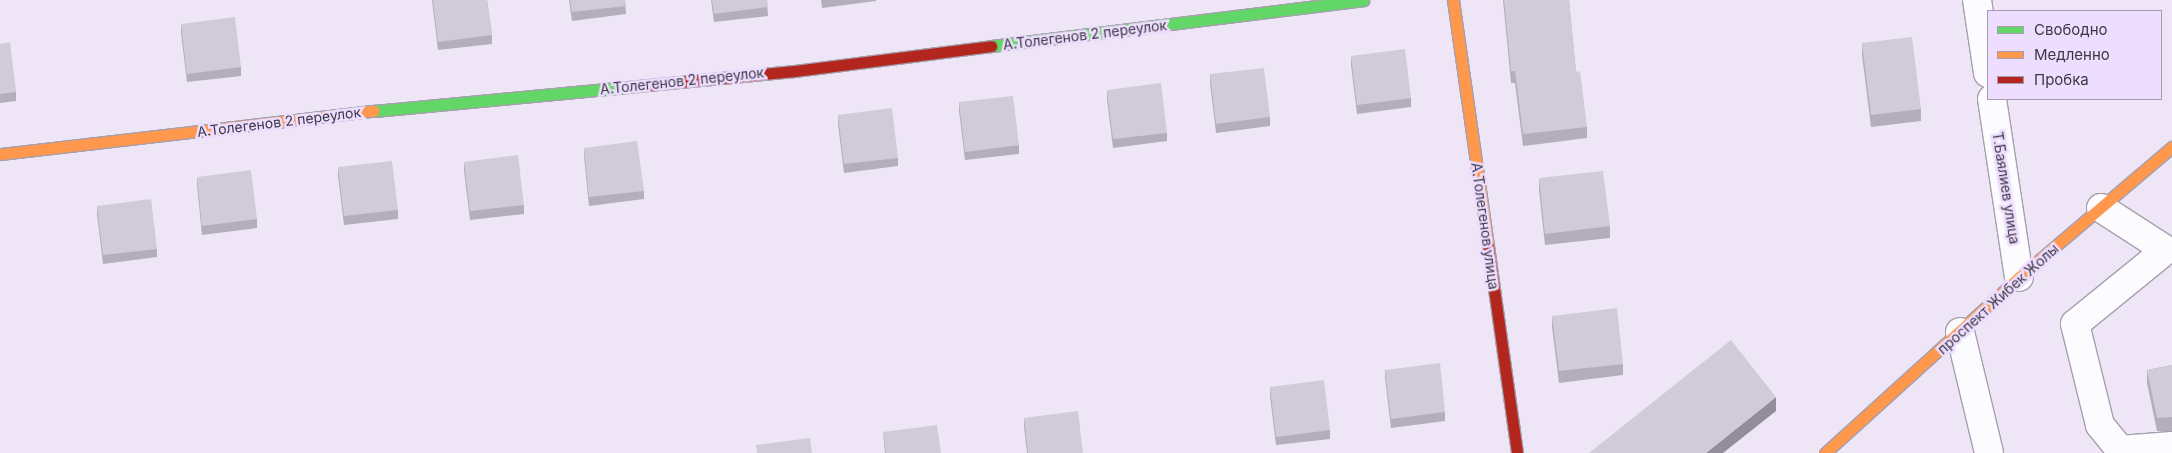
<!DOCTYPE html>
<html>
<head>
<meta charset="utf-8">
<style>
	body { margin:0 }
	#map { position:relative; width:2172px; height:453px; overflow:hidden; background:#eee6f7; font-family:Inter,sans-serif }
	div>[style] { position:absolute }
	.roads { filter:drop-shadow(1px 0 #a59fad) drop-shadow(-1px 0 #a59fad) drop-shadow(0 1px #a59fad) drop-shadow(0 -1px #a59fad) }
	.street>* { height:28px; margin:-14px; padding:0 14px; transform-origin:14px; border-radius:14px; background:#fcfbfe }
	.fast>* { height:11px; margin:-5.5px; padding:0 5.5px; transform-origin:5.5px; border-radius:5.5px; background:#63d668 }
	.slow>* { height:11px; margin:-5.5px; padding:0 5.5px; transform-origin:5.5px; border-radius:5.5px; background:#ff974d }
	.jam>* { height:11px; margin:-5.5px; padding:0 5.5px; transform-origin:5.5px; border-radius:5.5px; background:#b3261e }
	.wall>* { inset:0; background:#b4aebb }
	.shaded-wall>* { inset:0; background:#928d98 }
	.building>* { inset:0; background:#d1cad9 }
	span { translate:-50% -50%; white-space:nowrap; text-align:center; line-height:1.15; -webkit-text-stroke:5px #eddeff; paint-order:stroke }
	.street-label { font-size:14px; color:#3d3744 }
	.legend { position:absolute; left:1987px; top:10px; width:175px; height:90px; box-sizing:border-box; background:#eddeff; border:1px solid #a79bb4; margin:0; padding:6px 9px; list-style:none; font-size:15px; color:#3d3744 }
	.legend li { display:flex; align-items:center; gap:10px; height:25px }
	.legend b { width:25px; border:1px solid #a79bb4 }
</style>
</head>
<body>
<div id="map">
	<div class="roads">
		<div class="street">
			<i style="left:1977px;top:0;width:74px;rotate:81.4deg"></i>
			<i style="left:1992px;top:99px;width:180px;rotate:81.4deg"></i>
			<i style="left:2101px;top:208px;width:77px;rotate:32.9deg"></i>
			<i style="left:2166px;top:250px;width:117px;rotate:140.9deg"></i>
			<i style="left:2075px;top:324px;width:104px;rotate:76.1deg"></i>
			<i style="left:2100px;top:425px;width:32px;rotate:51deg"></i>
			<i style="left:2120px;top:450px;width:52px;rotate:-4.4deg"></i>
			<i style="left:1960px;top:332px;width:124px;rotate:76.5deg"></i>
		</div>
		<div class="fast">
			<i style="left:991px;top:46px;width:375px;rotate:-7deg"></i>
			<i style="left:374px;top:111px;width:255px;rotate:-5.4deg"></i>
		</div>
		<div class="slow">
			<i style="left:1453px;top:0;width:248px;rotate:81.9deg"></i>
			<i style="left:0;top:154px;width:376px;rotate:-6.6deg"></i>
			<i style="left:1825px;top:453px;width:262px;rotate:-42.2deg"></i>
			<i style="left:2019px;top:277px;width:201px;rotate:-40.4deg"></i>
		</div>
		<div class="jam">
			<i style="left:628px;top:87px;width:167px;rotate:-5.5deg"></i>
			<i style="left:794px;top:71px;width:199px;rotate:-7.2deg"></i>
			<i style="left:1488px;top:246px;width:209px;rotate:82deg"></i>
		</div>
	</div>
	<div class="wall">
		<i style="clip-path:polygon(432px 0,487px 0,492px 35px,492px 44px,438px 50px)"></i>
		<i style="clip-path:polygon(569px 0,625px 0,626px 14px,572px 21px)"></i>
		<i style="clip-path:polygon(711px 0,767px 0,768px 16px,714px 22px)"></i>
		<i style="clip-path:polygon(821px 0,876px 0,876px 1px,822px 8px)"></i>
		<i style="clip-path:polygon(1503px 0,1569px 0,1576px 72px,1587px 127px,1587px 138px,1523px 146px,1515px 83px,1511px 83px)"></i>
		<i style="clip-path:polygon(181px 24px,241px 67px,241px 76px,187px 82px,181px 33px)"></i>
		<i style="clip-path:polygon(1862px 43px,1921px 109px,1921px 121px,1871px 127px,1862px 55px)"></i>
		<i style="clip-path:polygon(0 44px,16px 92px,16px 101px,0 103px)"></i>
		<i style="clip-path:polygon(1351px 56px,1411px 98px,1411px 107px,1357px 114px,1351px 65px)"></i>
		<i style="clip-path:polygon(1210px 74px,1270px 117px,1270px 126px,1216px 133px,1210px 83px)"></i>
		<i style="clip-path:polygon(1107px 90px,1167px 133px,1167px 141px,1113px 148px,1107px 99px)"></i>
		<i style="clip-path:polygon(959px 102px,1019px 145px,1019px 154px,965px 160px,959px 111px)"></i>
		<i style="clip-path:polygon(838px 115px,898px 158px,898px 166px,844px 173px,838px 124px)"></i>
		<i style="clip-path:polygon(584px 148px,644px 191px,644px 199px,589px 206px,584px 156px)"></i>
		<i style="clip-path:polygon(464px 162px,524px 205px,524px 214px,470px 220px,464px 171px)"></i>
		<i style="clip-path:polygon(338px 167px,398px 210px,398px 219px,344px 225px,338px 176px)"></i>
		<i style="clip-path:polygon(197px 177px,257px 219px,257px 228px,202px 235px,197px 185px)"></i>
		<i style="clip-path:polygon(1539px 178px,1610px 226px,1610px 238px,1545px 245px,1539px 190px)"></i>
		<i style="clip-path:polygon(97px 206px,157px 249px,157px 257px,103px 264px,97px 214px)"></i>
		<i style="clip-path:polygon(1552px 316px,1623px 364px,1623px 375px,1559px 383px,1552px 327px)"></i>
		<i style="clip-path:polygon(2172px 365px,2172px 431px,2157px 431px,2147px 383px,2147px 370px)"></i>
		<i style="clip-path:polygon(1385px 370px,1445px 412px,1445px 421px,1391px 428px,1385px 378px)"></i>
		<i style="clip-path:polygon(1270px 387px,1330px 430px,1330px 439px,1276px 445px,1270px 396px)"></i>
		<i style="clip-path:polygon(1024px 418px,1083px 453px,1027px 453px,1024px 427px)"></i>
		<i style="clip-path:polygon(883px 432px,941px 453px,885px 453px)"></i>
	</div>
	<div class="shaded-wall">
		<i style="clip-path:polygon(1776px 397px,1776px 411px,1723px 453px,1706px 453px)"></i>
	</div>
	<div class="building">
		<i style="clip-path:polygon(433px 0,487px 0,492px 35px,438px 42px)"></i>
		<i style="clip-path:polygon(570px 0,625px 0,626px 6px,572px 12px)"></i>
		<i style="clip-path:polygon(712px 0,767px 0,768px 7px,714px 14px)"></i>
		<i style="clip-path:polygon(1504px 0,1569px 0,1576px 72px,1580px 71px,1587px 127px,1523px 134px,1515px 71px,1511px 71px)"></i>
		<i style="clip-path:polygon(235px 17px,241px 67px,187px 74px,181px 24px)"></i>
		<i style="clip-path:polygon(1912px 37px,1921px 109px,1871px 115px,1862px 43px)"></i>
		<i style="clip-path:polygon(10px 42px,16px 92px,0 94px,0 44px)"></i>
		<i style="clip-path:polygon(1405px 49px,1411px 98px,1357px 105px,1351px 56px)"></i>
		<i style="clip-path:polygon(1264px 68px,1270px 117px,1216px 124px,1210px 74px)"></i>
		<i style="clip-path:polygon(1161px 83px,1167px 133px,1113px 139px,1107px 90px)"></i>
		<i style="clip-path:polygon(1013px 96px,1019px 145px,965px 152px,959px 102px)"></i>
		<i style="clip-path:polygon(892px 108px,898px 158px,844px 164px,838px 115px)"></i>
		<i style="clip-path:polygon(637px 141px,644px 191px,589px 197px,584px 148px)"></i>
		<i style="clip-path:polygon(518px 155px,524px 205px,470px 211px,464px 162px)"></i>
		<i style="clip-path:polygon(392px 161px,398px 210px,344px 216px,338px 167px)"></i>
		<i style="clip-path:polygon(251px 170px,257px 219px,202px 226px,197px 177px)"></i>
		<i style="clip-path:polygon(1603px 171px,1610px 226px,1545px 234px,1539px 178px)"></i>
		<i style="clip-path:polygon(151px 199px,157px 249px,103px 255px,97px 206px)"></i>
		<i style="clip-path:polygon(1617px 308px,1623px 364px,1559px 371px,1552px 316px)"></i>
		<i style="clip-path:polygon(1731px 340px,1776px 397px,1706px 453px,1589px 453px)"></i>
		<i style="clip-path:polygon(1440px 363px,1445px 412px,1391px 419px,1385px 370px)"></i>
		<i style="clip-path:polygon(2172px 365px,2172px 417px,2157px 418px,2147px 370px)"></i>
		<i style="clip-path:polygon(1324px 380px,1330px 430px,1276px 437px,1270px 387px)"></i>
		<i style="clip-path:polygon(1078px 411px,1083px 453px,1028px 453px,1024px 418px)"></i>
		<i style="clip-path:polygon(937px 425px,941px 453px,886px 453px,883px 432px)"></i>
		<i style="clip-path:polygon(810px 438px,812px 453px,757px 453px,756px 445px)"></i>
	</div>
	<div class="street-label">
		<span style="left:1085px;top:35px;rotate:-7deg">А.Толегенов 2 переулок</span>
		<span style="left:682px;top:81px;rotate:-6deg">А.Толегенов 2 переулок</span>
		<span style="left:279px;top:122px;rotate:-7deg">А.Толегенов 2 переулок</span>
		<span style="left:2006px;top:188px;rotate:81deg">Т.Баялиев улица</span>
		<span style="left:1485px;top:226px;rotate:82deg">А.Толегенов улица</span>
		<span style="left:1998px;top:299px;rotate:-42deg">проспект Жибек Жолы</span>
	</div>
	<ul class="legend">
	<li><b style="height:6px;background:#63d668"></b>Свободно</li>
	<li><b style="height:6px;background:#ff974d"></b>Медленно</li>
	<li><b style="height:6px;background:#b3261e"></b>Пробка</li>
	</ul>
</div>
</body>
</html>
